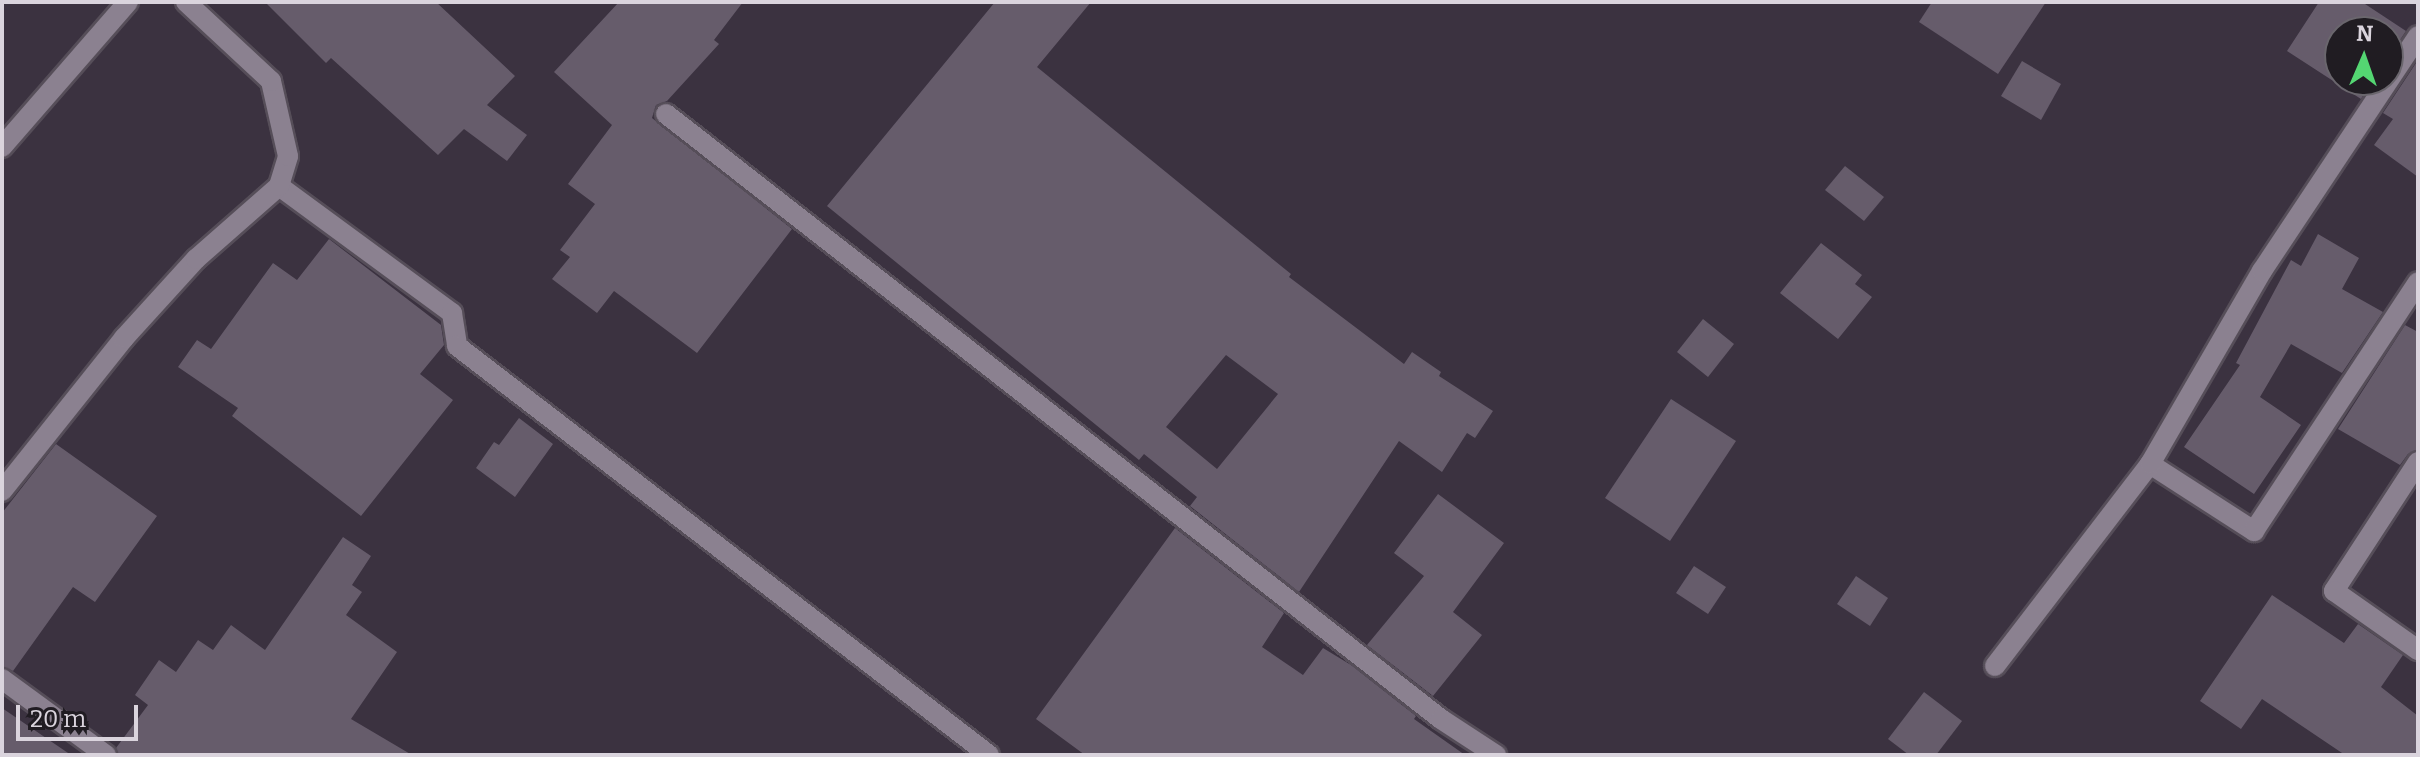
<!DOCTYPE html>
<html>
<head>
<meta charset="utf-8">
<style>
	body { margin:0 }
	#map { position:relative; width:2420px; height:757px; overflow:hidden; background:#3b3240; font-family:Bitter,serif }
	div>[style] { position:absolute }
	.building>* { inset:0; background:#665c6b }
	.roads { filter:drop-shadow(2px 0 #564e59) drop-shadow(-2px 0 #564e59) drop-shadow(0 2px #564e59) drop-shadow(0 -2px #564e59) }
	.minor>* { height:20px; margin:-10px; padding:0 10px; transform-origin:10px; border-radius:10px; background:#8b8190 }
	span { translate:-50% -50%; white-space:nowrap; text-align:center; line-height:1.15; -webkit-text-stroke:7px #201c22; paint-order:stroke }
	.frame { position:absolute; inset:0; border:4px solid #dad4dd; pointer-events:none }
	.north { position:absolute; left:2324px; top:16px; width:80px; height:80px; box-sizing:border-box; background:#201c22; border:2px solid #6a666d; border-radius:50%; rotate:2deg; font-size:22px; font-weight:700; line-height:32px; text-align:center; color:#dad4dd }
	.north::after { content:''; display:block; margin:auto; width:28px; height:36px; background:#54d672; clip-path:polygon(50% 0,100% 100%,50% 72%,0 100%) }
	.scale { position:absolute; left:16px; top:705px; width:122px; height:36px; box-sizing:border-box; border:4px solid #dad4dd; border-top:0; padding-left:10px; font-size:24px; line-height:28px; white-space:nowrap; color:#dad4dd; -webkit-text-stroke:6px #201c22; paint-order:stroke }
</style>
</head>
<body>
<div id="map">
	<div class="building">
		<i style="clip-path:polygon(265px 2px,436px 2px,515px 76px,487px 105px,527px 135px,507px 161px,464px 129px,438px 155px,331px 58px,326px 63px)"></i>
		<i style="clip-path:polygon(619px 2px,743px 2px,714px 40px,719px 44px,667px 101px,656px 105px,652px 118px,792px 229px,697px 353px,614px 291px,597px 313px,552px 279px,570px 257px,560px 250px,595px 204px,568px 184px,612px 125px,554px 72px)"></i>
		<i style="clip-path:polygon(evenodd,995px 2px,1091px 2px,1037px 67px,1291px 274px,1289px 277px,1404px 364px,1412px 352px,1441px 372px,1439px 376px,1493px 411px,1475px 438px,1467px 433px,1442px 472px,1399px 441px,1299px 592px,1190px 506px,1197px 497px,1144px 454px,1139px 460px,827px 206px,995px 2px,1226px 355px,1278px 394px,1217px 469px,1166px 427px,1226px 355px)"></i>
		<i style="clip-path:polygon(1932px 2px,2046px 2px,1998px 74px,1919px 22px)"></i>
		<i style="clip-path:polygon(2319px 2px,2362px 2px,2406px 31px,2388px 58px,2388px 32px,2340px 32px,2340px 80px,2373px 80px,2361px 99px,2287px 51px)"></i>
		<i style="clip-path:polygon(2418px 60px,2418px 177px,2374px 145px,2393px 119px,2383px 113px)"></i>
		<i style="clip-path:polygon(2022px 61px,2061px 84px,2041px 120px,2001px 96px)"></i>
		<i style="clip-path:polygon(1845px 166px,1884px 197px,1864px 221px,1825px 190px)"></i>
		<i style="clip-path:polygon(2318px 234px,2359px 258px,2342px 289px,2383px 312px,2342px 373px,2291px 344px,2260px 397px,2301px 425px,2254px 494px,2184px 447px,2240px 365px,2236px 363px,2291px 260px,2301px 266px)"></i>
		<i style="clip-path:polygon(329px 239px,441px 325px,444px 345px,420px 374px,453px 400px,361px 516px,232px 416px,238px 408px,178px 367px,197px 340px,211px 349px,273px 263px,297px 280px)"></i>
		<i style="clip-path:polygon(1821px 243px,1862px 275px,1855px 284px,1872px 297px,1838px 339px,1780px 293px)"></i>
		<i style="clip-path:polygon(1703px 319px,1734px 344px,1708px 377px,1677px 352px)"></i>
		<i style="clip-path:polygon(2405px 325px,2418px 332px,2418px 449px,2408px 454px,2400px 465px,2338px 429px)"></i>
		<i style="clip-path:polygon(1671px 399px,1736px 441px,1670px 541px,1605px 498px)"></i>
		<i style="clip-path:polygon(519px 418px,553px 444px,515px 497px,476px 468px,494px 442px,499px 445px)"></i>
		<i style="clip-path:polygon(56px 444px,157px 516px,95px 602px,73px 587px,13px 671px,2px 666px,2px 513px)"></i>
		<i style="clip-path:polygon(1438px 494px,1504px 543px,1453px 612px,1482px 635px,1433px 696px,1367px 645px,1424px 576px,1394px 553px)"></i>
		<i style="clip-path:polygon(1175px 528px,1284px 613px,1262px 647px,1303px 675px,1323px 648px,1351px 665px,1416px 716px,1414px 719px,1465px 755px,1085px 755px,1036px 719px)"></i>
		<i style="clip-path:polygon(343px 537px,371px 556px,352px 585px,362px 592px,346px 615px,397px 652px,351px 719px,412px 755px,119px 755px,116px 748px,148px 705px,135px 695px,159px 660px,176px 672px,198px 640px,213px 650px,231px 625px,265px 650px)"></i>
		<i style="clip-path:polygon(1694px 566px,1726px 587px,1708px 614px,1676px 593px)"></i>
		<i style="clip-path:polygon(1856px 576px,1888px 598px,1870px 626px,1837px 604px)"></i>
		<i style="clip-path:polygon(2272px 595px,2344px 643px,2358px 624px,2403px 655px,2381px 687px,2418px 716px,2418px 755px,2345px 755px,2262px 699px,2241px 729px,2200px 701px)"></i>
		<i style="clip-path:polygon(1924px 692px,1962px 721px,1936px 755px,1909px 755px,1888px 739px)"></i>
		<i style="clip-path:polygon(2px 708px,71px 755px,2px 755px)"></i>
	</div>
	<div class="roads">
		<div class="minor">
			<i style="left:666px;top:114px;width:983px;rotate:37.98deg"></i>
			<i style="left:1441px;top:719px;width:66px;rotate:33.2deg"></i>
			<i style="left:2px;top:147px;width:192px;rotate:-49deg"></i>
			<i style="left:279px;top:186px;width:215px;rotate:36.3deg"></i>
			<i style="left:452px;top:313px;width:33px;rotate:81deg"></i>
			<i style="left:457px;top:346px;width:671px;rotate:37.55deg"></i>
			<i style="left:2418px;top:462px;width:154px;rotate:123.1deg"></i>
			<i style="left:2334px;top:591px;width:103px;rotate:35.1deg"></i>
			<i style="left:2150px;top:464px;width:124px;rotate:32.8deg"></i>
			<i style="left:2254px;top:531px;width:298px;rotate:-56.6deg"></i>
			<i style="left:2px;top:491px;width:196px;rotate:-51.4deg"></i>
			<i style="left:124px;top:338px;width:107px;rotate:-47.7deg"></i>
			<i style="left:196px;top:259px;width:111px;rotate:-41.3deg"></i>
			<i style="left:279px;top:186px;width:31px;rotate:-73deg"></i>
			<i style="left:288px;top:156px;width:77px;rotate:-102.8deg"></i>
			<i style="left:271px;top:81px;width:116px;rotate:-137.1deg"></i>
			<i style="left:1995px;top:666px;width:255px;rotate:-52.5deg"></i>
			<i style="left:2150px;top:464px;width:223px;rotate:-59.9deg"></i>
			<i style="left:2262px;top:271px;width:282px;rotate:-56.4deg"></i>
			<i style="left:2px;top:679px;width:129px;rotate:36.2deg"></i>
		</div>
	</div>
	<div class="frame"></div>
	<div class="north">N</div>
	<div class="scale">20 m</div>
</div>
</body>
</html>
